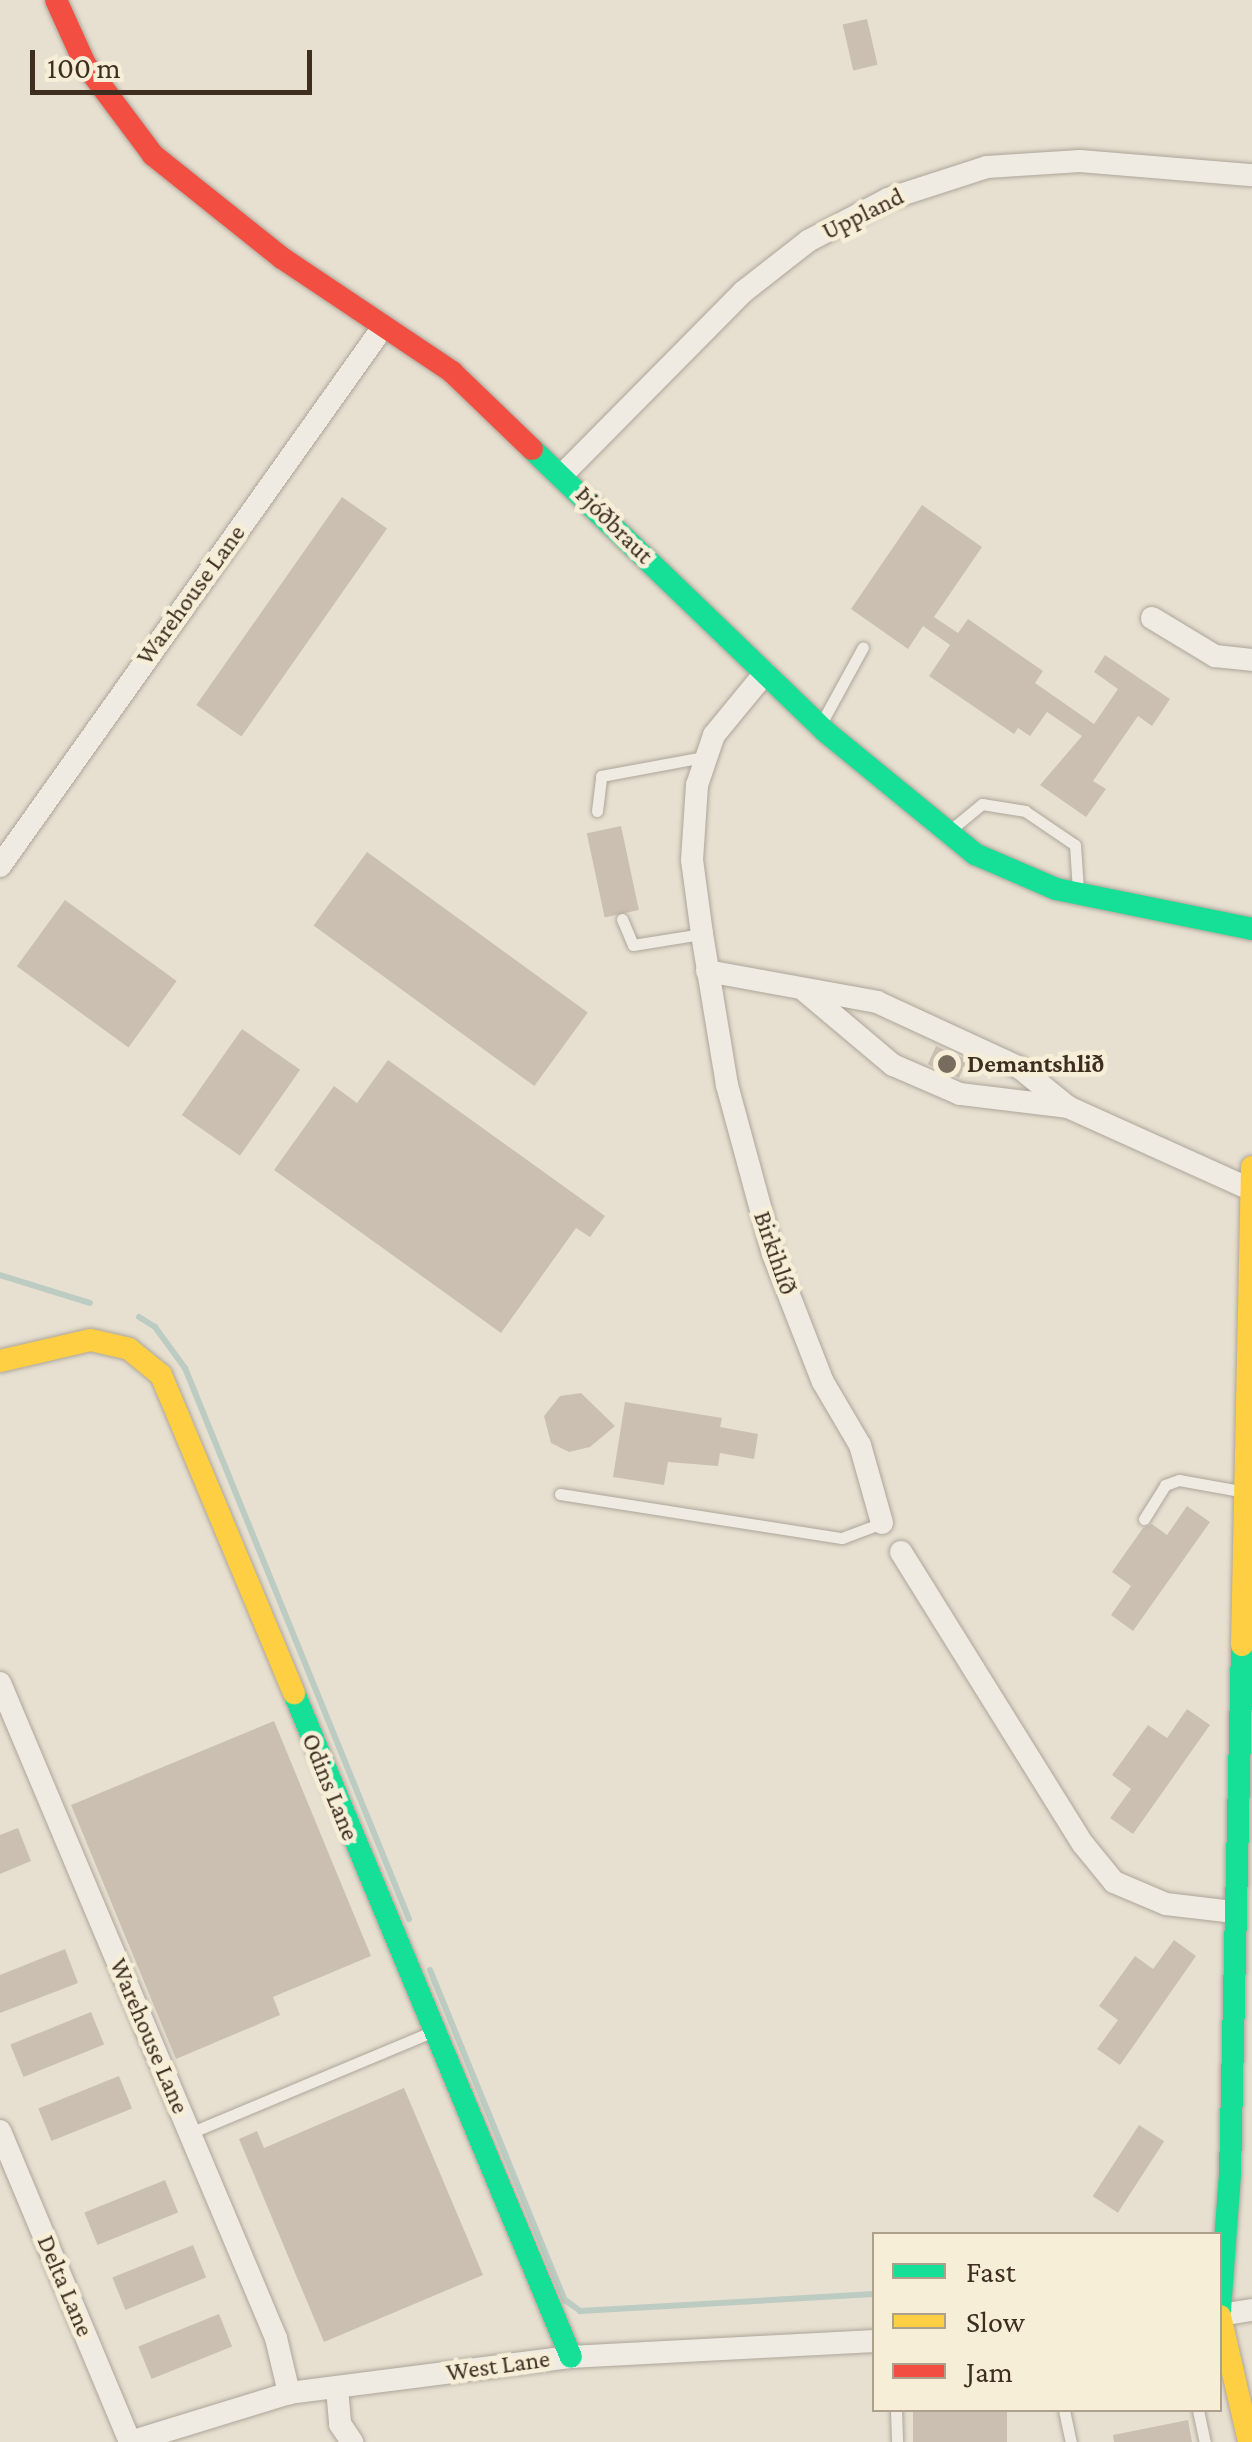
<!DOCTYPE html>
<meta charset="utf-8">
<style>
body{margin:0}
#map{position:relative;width:1252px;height:2442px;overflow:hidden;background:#e7e0d1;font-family:"Crimson Pro",serif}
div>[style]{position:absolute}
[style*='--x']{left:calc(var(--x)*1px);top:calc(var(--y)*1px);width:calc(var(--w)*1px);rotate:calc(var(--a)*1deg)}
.stream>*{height:6px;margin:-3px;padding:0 3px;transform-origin:3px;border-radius:3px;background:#bcccc2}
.building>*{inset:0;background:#cbbfb2;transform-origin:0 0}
.roads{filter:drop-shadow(0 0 2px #ada599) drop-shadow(0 0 2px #ada599)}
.lane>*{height:11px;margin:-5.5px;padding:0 5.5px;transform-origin:5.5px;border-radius:5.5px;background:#efebe3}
.street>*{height:22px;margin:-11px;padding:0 11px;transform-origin:11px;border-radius:11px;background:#efebe3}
.fast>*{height:22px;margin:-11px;padding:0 11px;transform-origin:11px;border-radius:11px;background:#16e098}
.slow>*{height:22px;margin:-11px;padding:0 11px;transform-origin:11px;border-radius:11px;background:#ffcf43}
.jam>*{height:22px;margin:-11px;padding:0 11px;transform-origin:11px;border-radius:11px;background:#f24e42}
.dots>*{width:28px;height:28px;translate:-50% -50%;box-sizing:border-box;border:5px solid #f7eed8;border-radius:50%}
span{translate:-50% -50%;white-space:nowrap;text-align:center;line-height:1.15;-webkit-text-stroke:9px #f7eed8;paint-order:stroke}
.street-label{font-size:25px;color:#3d2e20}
.poi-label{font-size:25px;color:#3d2e20;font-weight:700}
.left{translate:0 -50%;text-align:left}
.legend{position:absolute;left:872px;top:2232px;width:350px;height:180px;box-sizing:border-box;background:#f7eed8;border:2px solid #ada18e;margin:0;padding:12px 18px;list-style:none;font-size:30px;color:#3d2e20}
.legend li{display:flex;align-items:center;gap:20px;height:50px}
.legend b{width:50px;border:2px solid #ada18e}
.scale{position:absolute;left:30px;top:50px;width:282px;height:45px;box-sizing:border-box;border:5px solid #3d2e20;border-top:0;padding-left:12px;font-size:30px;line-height:35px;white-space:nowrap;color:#3d2e20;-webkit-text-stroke:8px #f7eed8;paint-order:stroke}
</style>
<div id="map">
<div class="stream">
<i style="--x:0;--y:1275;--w:94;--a:17.3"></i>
<i style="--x:139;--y:1317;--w:19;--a:32"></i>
<i style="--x:155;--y:1327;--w:51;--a:53.8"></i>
<i style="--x:185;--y:1368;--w:595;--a:67.88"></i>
<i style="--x:430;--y:1970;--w:357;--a:67.8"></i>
<i style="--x:565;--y:2300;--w:19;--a:36"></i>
<i style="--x:580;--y:2311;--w:294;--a:-3.3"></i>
</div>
<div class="building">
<i style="left:867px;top:19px;width:47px;height:25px;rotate:77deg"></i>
<i style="left:342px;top:497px;width:55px;height:254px;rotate:35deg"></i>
<i style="clip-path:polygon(922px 505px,982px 547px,934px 617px,958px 633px,968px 619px,1043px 671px,1035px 683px,1094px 724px,1118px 689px,1094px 672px,1105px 655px,1170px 699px,1152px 726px,1138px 716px,1093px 781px,1106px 789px,1086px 817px,1040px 785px,1082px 736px,1047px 712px,1030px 736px,1018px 728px,1014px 734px,929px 676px,950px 645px,923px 626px,908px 649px,851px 609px)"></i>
<i style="left:621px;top:826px;width:86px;height:35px;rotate:78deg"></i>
<i style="left:367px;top:852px;width:273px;height:91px;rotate:36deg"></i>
<i style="left:65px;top:900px;width:138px;height:82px;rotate:36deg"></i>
<i style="left:242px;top:1029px;width:71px;height:105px;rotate:35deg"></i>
<i style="left:936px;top:1046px;width:34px;height:20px;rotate:24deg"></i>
<i style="clip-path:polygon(388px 1060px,605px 1216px,590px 1237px,576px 1228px,501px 1333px,274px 1170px,334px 1086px,357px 1103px)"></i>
<i style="clip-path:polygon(581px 1393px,615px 1426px,590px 1447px,569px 1452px,551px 1443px,544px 1416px,560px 1396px)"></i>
<i style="clip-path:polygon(625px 1402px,722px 1418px,720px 1427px,758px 1434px,754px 1459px,720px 1453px,718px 1466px,668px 1462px,664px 1485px,613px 1477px)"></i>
<i style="clip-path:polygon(1187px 1506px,1210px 1522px,1133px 1631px,1111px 1615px,1131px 1586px,1112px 1572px,1143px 1528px,1152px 1524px,1167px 1535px)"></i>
<i style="clip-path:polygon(1187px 1709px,1210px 1725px,1133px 1834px,1110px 1818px,1131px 1789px,1112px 1775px,1148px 1725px,1167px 1738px)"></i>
<i style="clip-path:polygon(274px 1721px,371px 1956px,273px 1997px,280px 2015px,176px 2059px,71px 1805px)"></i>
<i style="clip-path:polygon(18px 1828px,31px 1861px,0 1874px,0 1835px)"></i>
<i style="clip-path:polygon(1174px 1940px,1196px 1956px,1120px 2065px,1097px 2049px,1118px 2020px,1099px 2006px,1135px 1956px,1153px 1969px)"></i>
<i style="clip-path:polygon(65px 1949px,78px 1983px,0 2013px,0 1975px)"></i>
<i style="left:91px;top:2012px;width:35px;height:87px;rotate:68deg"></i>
<i style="left:119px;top:2076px;width:35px;height:87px;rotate:68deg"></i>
<i style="clip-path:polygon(404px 2088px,483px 2275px,324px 2342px,239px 2139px,257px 2131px,264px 2148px)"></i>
<i style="left:1139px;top:2125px;width:30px;height:85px;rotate:33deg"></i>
<i style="left:165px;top:2180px;width:35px;height:87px;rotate:68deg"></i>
<i style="left:193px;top:2245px;width:35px;height:87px;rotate:68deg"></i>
<i style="left:219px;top:2314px;width:35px;height:87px;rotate:68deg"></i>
<i style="left:913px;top:2410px;width:94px;height:32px"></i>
<i style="clip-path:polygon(1188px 2420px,1192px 2442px,1114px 2442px,1113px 2435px)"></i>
</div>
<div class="roads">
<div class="lane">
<i style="--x:822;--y:722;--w:85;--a:-61.3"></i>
<i style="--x:597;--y:811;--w:35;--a:-83"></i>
<i style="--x:601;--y:776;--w:105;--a:-10.5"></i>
<i style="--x:948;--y:832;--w:44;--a:-39.5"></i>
<i style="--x:982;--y:804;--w:44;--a:9.2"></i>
<i style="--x:1025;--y:811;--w:60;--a:34.2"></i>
<i style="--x:1075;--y:845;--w:45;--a:86.2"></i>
<i style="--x:622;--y:919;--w:28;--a:67"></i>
<i style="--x:633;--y:945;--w:70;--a:-9.1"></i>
<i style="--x:560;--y:1494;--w:285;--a:8.9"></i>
<i style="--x:842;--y:1538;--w:43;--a:-20.6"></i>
<i style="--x:1144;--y:1519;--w:40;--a:-58"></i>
<i style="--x:1165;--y:1485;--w:15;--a:-20"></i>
<i style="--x:1179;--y:1480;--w:62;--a:10.2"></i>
<i style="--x:190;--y:2133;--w:261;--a:-22.7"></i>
<i style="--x:896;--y:2410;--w:32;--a:88"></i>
<i style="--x:1064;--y:2410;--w:33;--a:78"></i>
<i style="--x:1198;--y:2410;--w:33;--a:78"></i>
</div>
<div class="street">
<i style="--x:563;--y:474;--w:256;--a:-45.3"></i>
<i style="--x:743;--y:292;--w:83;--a:-38.1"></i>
<i style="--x:808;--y:241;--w:90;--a:-27.7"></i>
<i style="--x:888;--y:199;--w:104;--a:-17.9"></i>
<i style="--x:987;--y:167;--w:93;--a:-3.7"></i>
<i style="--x:1080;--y:161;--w:173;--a:4.7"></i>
<i style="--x:1152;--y:618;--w:74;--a:31.1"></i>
<i style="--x:1215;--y:656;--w:37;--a:6"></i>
<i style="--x:765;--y:673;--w:80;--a:129.4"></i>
<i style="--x:714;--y:735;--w:53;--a:108.8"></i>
<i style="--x:697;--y:785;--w:75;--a:93.8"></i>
<i style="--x:692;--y:860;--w:75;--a:82.3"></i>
<i style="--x:702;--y:934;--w:153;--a:80.6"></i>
<i style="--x:727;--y:1085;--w:175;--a:74.8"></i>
<i style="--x:773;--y:1254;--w:137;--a:68.7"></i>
<i style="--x:823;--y:1382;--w:73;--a:59.6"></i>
<i style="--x:860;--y:1445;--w:81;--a:74.2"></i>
<i style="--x:0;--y:866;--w:661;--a:-54.6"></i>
<i style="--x:707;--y:971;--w:173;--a:10.3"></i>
<i style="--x:877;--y:1002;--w:157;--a:24.8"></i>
<i style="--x:1020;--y:1068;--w:62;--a:39.1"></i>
<i style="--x:1068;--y:1107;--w:200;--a:24.3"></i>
<i style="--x:805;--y:991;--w:115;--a:40.1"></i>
<i style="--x:893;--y:1065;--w:73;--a:23.4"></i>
<i style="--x:960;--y:1094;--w:109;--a:6.9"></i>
<i style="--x:901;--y:1552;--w:344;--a:58.1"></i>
<i style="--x:1083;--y:1844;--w:49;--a:50.8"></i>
<i style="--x:1114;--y:1882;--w:56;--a:22.9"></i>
<i style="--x:1166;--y:1904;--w:67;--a:6.8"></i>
<i style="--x:0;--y:1683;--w:711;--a:67.15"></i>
<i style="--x:276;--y:2338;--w:57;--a:76.7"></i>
<i style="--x:0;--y:2131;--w:337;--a:67.3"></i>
<i style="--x:1220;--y:2315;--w:32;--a:-9"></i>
<i style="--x:337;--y:2388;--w:36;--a:85"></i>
<i style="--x:340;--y:2424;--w:22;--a:56"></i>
<i style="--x:130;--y:2442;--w:166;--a:-17.1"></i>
<i style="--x:289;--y:2393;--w:284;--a:-7.3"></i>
<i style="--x:571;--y:2357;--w:303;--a:-3"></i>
</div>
<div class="fast">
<i style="--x:532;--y:449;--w:408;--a:43.9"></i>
<i style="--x:826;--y:732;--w:193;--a:39.3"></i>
<i style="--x:975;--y:854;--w:88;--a:23.4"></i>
<i style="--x:1056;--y:889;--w:200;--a:11.5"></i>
<i style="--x:294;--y:1693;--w:719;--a:67.36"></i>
<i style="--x:1220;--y:2310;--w:136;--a:-85.8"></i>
<i style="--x:1230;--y:2174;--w:529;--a:-88.7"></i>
</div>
<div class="slow">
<i style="--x:0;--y:1361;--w:93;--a:-13"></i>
<i style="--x:91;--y:1340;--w:39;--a:13"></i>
<i style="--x:129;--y:1349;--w:41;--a:39.1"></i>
<i style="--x:161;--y:1375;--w:345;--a:67.3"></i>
<i style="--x:1242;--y:1645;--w:478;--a:-88.8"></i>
<i style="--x:1220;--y:2316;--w:129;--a:77"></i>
</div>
<div class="jam">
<i style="--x:56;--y:0;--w:70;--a:65.6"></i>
<i style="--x:85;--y:64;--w:114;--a:53.2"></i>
<i style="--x:153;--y:155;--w:165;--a:38.6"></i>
<i style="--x:282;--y:258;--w:205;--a:33.8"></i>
<i style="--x:452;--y:372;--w:111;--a:43.9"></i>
</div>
</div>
<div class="dots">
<i style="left:947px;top:1064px;background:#786c5e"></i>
</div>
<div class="street-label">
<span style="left:863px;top:214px;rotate:-26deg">Uppland</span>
<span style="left:614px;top:525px;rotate:45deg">Þjóðbraut</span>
<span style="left:191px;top:595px;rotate:-54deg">Warehouse Lane</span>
<span style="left:775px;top:1253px;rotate:71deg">Birkihlíð</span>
<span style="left:330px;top:1787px;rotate:68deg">Odins Lane</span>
<span style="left:149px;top:2036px;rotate:67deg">Warehouse Lane</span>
<span style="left:65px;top:2286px;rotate:67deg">Delta Lane</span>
<span style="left:498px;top:2366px;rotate:-8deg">West Lane</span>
</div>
<div class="poi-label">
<span class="left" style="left:967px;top:1064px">Demantshlið</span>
</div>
<ul class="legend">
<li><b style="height:12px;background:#16e098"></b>Fast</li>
<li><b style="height:12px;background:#ffcf43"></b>Slow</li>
<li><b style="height:12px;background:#f24e42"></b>Jam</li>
</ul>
<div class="scale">100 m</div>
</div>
